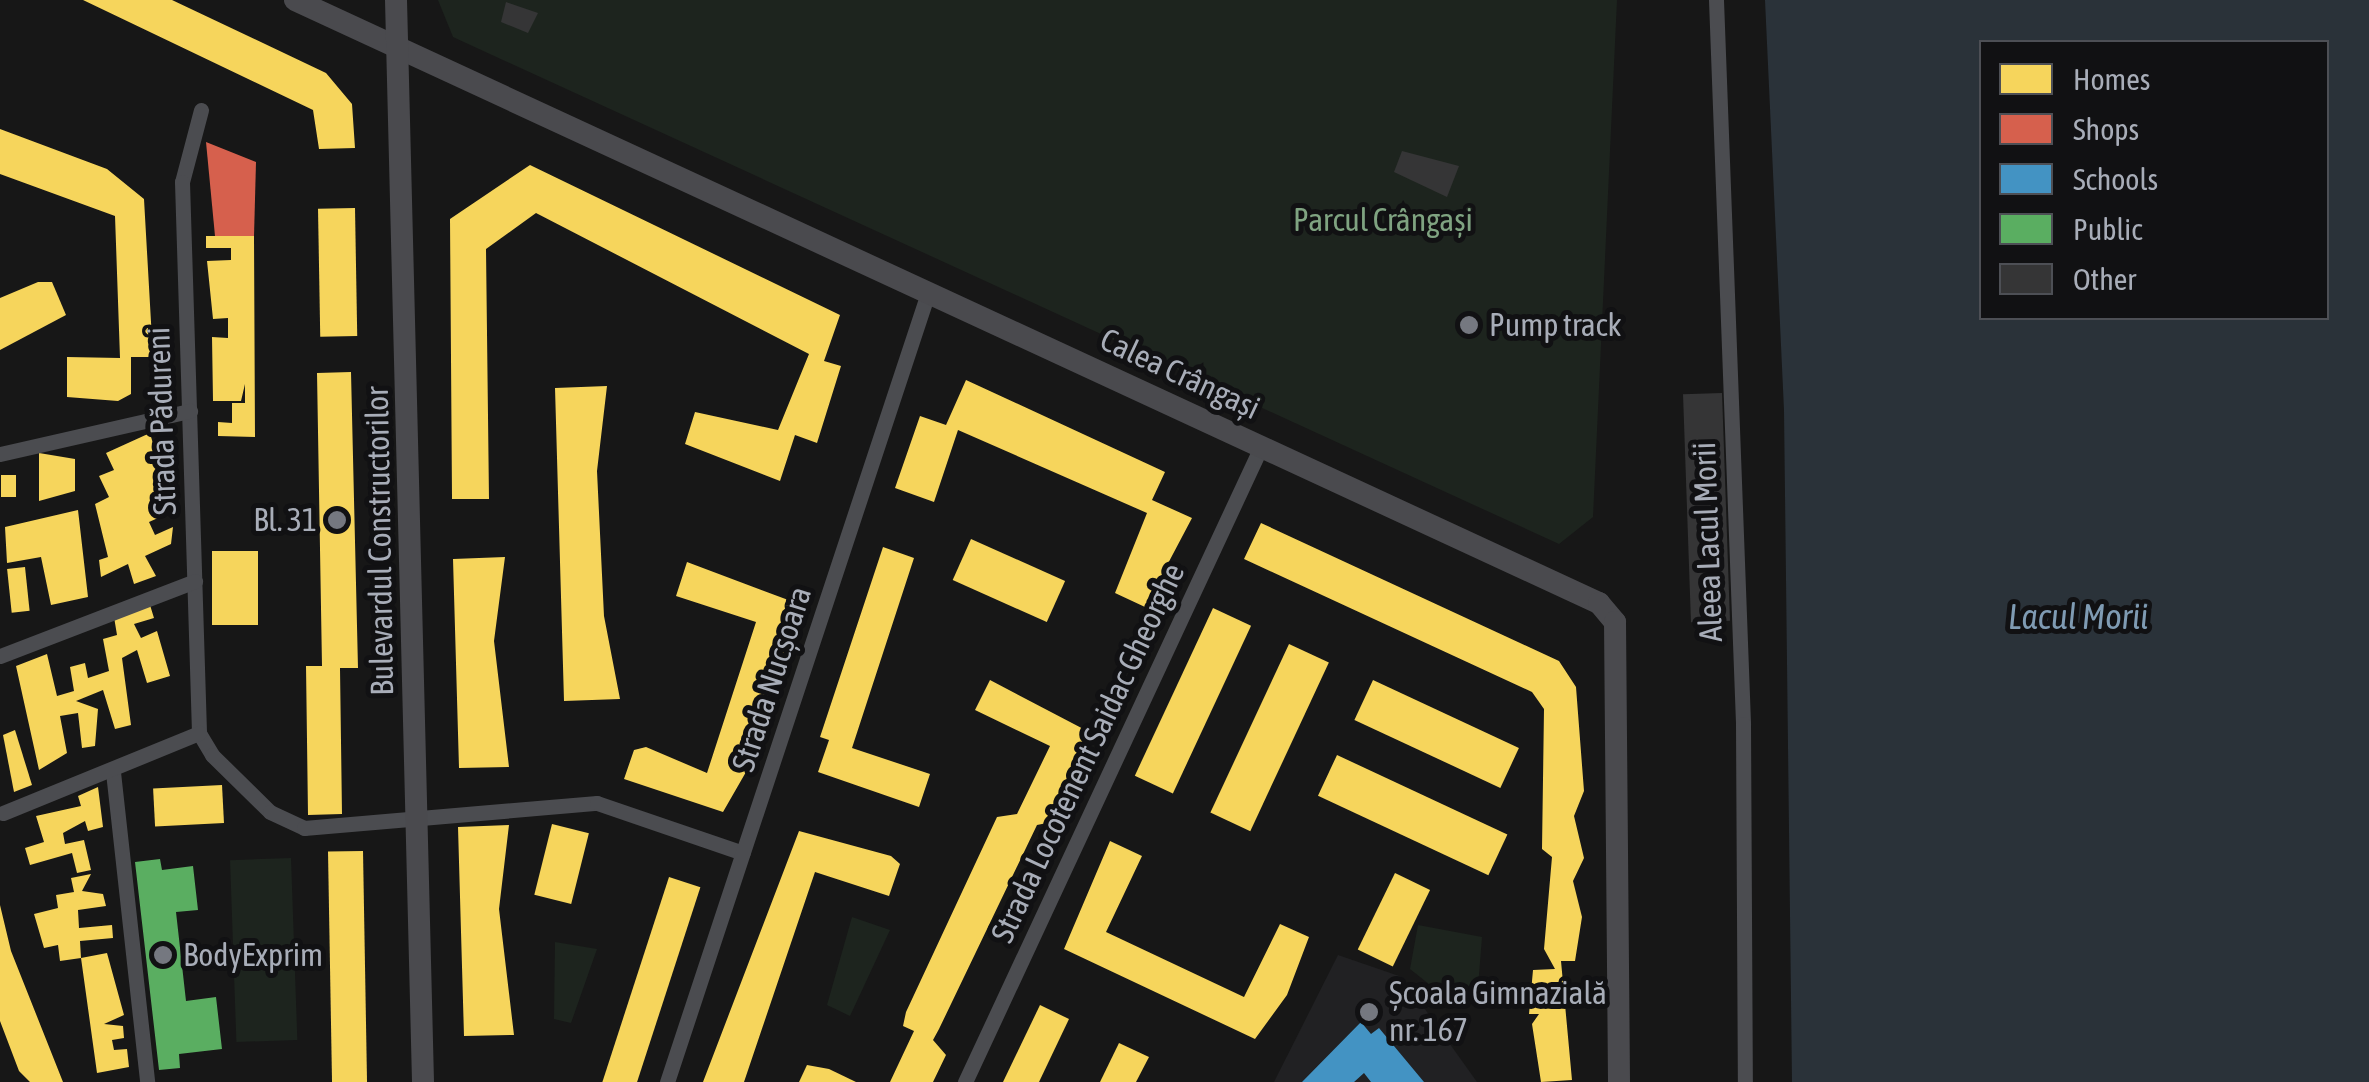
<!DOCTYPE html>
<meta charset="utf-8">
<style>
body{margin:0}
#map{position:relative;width:2369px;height:1082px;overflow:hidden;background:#171717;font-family:"Asap Condensed",sans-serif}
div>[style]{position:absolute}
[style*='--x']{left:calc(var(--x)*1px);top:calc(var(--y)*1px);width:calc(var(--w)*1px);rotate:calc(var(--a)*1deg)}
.built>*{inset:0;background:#212123}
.green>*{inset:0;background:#1d241e;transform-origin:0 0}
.water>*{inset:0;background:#2a3239}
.homes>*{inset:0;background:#f6d55c;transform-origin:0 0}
.shops>*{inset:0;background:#d6604d}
.schools>*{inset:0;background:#4393c3}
.public>*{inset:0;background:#5aae61}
.building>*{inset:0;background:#353536;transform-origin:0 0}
.street>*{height:15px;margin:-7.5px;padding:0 7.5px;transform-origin:7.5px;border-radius:7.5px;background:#4b4c50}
.secondary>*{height:22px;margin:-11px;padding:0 11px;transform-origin:11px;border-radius:11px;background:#4a4a4e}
.dots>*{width:28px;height:28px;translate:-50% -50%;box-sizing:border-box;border:5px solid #111113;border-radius:50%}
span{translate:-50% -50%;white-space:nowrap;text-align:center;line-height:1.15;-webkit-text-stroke:10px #111113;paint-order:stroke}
.park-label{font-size:32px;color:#7fa381}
.poi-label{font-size:32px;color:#a8adb8}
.left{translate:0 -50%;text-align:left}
.right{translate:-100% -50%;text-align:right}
.street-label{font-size:32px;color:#a8adb8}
.water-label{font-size:35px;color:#7f9bb3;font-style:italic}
.legend{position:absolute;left:1979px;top:40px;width:350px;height:280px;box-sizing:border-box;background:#111113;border:2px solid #4d4f55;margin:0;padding:12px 18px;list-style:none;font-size:30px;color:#a8adb8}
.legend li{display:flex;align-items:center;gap:20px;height:50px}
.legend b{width:50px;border:2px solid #4d4f55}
</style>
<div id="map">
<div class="built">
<i style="clip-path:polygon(1338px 955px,1402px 977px,1477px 1082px,1274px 1082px)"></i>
</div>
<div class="green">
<i style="clip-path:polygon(438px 0,1617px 0,1593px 517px,1559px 544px,453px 37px)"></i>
<i style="left:291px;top:858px;width:182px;height:61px;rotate:88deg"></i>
<i style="clip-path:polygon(852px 917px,890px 930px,850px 1016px,827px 1005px)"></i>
<i style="clip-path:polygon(1418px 925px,1482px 937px,1477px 1000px,1449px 1000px,1410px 969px)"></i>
<i style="clip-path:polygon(555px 942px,597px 949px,571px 1023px,554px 1019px)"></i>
</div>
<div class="water">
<i style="clip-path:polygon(evenodd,1765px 0,2369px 0,2369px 1082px,1792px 1082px,1784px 410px,1765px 0,1982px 42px,2326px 42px,2326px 318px,1982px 318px,1982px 42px)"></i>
</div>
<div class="homes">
<i style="clip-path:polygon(83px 0,172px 0,326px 73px,352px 104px,355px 148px,319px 149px,313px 110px)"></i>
<i style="clip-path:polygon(0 129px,107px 169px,144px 199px,153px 357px,131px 357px,131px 394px,118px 401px,67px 397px,67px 357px,120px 358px,115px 216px,0 174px)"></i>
<i style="clip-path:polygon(530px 165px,840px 315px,824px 361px,841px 366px,817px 443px,795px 435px,780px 481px,685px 444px,695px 412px,778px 430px,809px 354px,536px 213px,486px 249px,489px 499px,452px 499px,450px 219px)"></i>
<i style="left:355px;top:208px;width:128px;height:37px;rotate:89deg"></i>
<i style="clip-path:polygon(206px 236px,254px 236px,255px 437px,218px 436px,218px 422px,232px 423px,232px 403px,245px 403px,245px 384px,241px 401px,213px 401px,212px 337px,228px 338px,228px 318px,213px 319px,207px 261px,231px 260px,231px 248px,206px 248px)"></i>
<i style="clip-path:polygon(38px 282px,52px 282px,66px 315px,0 350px,0 298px)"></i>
<i style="clip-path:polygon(351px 372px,358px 668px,340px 668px,342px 814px,308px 815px,306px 666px,322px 666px,317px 373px)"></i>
<i style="clip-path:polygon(966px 380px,1165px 472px,1152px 500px,1192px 518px,1145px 607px,1115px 593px,1147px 513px,958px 430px,934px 502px,895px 488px,920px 416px,946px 425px)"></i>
<i style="clip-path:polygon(607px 386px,597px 471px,604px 616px,620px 699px,564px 701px,555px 388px)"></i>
<i style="clip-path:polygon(150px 433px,167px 494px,152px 501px,158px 518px,149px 522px,155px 535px,173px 527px,171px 544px,145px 556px,156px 576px,134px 584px,128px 564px,101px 577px,99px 560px,108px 557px,95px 504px,109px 497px,99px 476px,114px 470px,106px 453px)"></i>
<i style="clip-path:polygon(39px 453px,75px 459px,75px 491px,39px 501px)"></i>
<i style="left:1px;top:475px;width:15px;height:22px"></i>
<i style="clip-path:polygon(78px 510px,88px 597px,51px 605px,41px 557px,7px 563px,5px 527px)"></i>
<i style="clip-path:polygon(1261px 523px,1559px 661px,1576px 687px,1584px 791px,1574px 816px,1584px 858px,1573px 881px,1582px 917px,1575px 961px,1561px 961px,1572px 1080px,1541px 1082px,1532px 1024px,1539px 1014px,1529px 1014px,1533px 970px,1555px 969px,1544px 949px,1552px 857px,1542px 849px,1544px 709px,1532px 692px,1244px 559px)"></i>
<i style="left:971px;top:539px;width:103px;height:45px;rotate:24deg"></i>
<i style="clip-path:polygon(883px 547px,914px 558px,852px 748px,930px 774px,919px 807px,818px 772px,829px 740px,820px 737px)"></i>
<i style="left:212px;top:551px;width:46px;height:74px"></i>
<i style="clip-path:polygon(505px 557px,494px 641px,509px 767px,459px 768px,453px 559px)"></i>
<i style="clip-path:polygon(687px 562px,799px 604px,750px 765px,723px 812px,624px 779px,634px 750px,646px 747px,707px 773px,756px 622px,676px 596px)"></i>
<i style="left:25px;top:567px;width:44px;height:18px;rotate:84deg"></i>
<i style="clip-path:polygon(150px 605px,154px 618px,134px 624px,141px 638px,157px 631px,170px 676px,147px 683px,137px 650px,122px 658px,131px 725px,115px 729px,103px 690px,76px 701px,98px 709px,95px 746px,82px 748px,78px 713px,60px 716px,67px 753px,39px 770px,16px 666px,47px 654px,57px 696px,74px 691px,70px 667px,85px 663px,88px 678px,109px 671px,103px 639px,117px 635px,114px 617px)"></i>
<i style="left:1213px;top:608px;width:42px;height:185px;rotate:25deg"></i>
<i style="left:1289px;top:644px;width:44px;height:186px;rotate:25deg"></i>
<i style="clip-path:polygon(990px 680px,1093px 734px,1057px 821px,1037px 825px,939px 1029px,933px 1040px,946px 1055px,933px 1082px,890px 1082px,914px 1031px,903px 1026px,906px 1012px,997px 817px,1017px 814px,1050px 746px,975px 710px)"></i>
<i style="left:1373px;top:680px;width:161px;height:44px;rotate:25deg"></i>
<i style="clip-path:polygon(15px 730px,32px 785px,14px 792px,3px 735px)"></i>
<i style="left:1337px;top:755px;width:188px;height:45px;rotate:25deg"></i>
<i style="left:222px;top:785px;width:38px;height:69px;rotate:87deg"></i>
<i style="clip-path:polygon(98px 787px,103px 827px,88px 831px,85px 821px,63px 833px,65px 844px,84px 840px,91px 870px,77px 873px,72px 853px,30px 865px,25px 848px,44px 842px,36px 816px,81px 806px,78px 796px)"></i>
<i style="left:552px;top:824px;width:38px;height:73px;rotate:14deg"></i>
<i style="clip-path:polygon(509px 825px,499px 909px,514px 1035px,464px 1036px,458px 827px)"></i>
<i style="clip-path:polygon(799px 831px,891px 856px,900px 864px,889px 896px,815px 872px,744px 1082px,703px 1082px)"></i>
<i style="clip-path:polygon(1110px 841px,1142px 856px,1106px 932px,1244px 997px,1280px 924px,1309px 937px,1287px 995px,1255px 1039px,1064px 949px)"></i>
<i style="left:363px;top:851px;width:231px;height:35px;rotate:89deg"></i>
<i style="left:1395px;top:873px;width:39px;height:85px;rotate:26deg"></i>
<i style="clip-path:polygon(91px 874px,82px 891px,103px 894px,106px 906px,78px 910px,79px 928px,112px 925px,113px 938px,80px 941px,81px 958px,60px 961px,58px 945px,44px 948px,34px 914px,58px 908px,56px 895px,74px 892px,71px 878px)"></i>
<i style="left:669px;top:877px;width:33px;height:216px;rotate:18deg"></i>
<i style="clip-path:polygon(0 905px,11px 951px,63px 1082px,30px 1082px,19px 1071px,0 1021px)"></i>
<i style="clip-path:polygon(107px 953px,124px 1015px,104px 1024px,123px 1026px,124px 1038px,112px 1040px,114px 1050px,127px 1049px,129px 1067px,97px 1073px,81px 958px)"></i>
<i style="clip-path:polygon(1040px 1005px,1069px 1019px,1039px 1082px,1003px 1082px)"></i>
<i style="clip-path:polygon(1119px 1043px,1149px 1057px,1136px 1082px,1100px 1082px)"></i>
<i style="clip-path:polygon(807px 1065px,829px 1069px,856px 1082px,799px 1082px)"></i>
</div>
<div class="shops">
<i style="clip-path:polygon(206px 142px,256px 162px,254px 236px,215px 236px)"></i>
</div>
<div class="schools">
<i style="clip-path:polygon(1361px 1022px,1371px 1034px,1379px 1028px,1424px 1082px,1371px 1082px,1364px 1073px,1354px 1082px,1302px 1082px)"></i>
</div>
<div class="public">
<i style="clip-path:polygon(160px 859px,162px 870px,193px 866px,198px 910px,176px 912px,186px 1001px,216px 997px,222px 1049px,179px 1054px,180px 1068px,159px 1070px,135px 862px)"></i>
</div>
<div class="building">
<i style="clip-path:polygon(506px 2px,538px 13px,528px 33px,501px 22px)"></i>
<i style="clip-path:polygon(1402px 151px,1459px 166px,1447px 197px,1394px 172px)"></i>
<i style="left:1722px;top:393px;width:228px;height:39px;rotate:88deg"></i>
</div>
<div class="street">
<i style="--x:1716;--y:0;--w:725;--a:87.86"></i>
<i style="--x:1743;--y:724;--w:358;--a:89.7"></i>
<i style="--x:201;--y:110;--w:74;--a:104.8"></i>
<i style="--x:182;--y:182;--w:551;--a:88.23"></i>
<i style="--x:199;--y:733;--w:26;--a:59"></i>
<i style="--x:212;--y:755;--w:81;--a:44.5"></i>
<i style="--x:270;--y:812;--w:38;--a:25"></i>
<i style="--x:304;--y:828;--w:294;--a:-4.9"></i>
<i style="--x:597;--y:803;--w:154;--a:18.9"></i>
<i style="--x:0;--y:454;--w:195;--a:-12.8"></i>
<i style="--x:0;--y:656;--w:209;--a:-21"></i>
<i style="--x:113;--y:772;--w:312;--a:83.7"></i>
<i style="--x:3;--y:813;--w:212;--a:-22.2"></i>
<i style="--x:667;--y:1082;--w:831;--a:-71.7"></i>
<i style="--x:965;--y:1082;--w:701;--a:-65.01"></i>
</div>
<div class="secondary">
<i style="--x:295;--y:0;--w:1437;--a:24.82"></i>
<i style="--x:1599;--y:603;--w:25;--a:50"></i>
<i style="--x:1615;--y:622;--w:460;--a:89.5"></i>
<i style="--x:396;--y:0;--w:1082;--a:88.57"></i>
</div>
<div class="dots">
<i style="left:1469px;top:325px;background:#757880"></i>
<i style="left:337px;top:520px;background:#757880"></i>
<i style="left:163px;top:955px;background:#757880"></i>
<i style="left:1369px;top:1012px;background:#757880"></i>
</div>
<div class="park-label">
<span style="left:1383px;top:220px">Parcul Crângași</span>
</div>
<div class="poi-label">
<span class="left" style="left:1489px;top:325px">Pump track</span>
<span class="right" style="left:317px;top:520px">Bl. 31</span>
<span class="left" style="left:183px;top:955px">BodyExprim</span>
<span class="left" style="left:1389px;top:1012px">Școala Gimnazială<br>nr. 167</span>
</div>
<div class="street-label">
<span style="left:1180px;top:374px;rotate:25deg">Calea Crângași</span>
<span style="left:162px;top:421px;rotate:-92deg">Strada Pădureni</span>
<span style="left:380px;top:541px;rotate:-91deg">Bulevardul Constructorilor</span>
<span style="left:1708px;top:542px;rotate:-92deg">Aleea Lacul Morii</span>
<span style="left:772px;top:679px;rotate:-72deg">Strada Nucșoara</span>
<span style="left:1088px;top:753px;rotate:-65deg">Strada Locotenent Saidac Gheorghe</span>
</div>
<div class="water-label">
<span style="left:2078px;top:616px">Lacul Morii</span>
</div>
<ul class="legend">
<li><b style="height:28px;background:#f6d55c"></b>Homes</li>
<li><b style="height:28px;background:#d6604d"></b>Shops</li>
<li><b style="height:28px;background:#4393c3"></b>Schools</li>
<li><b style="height:28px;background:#5aae61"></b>Public</li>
<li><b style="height:28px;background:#353536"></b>Other</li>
</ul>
</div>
